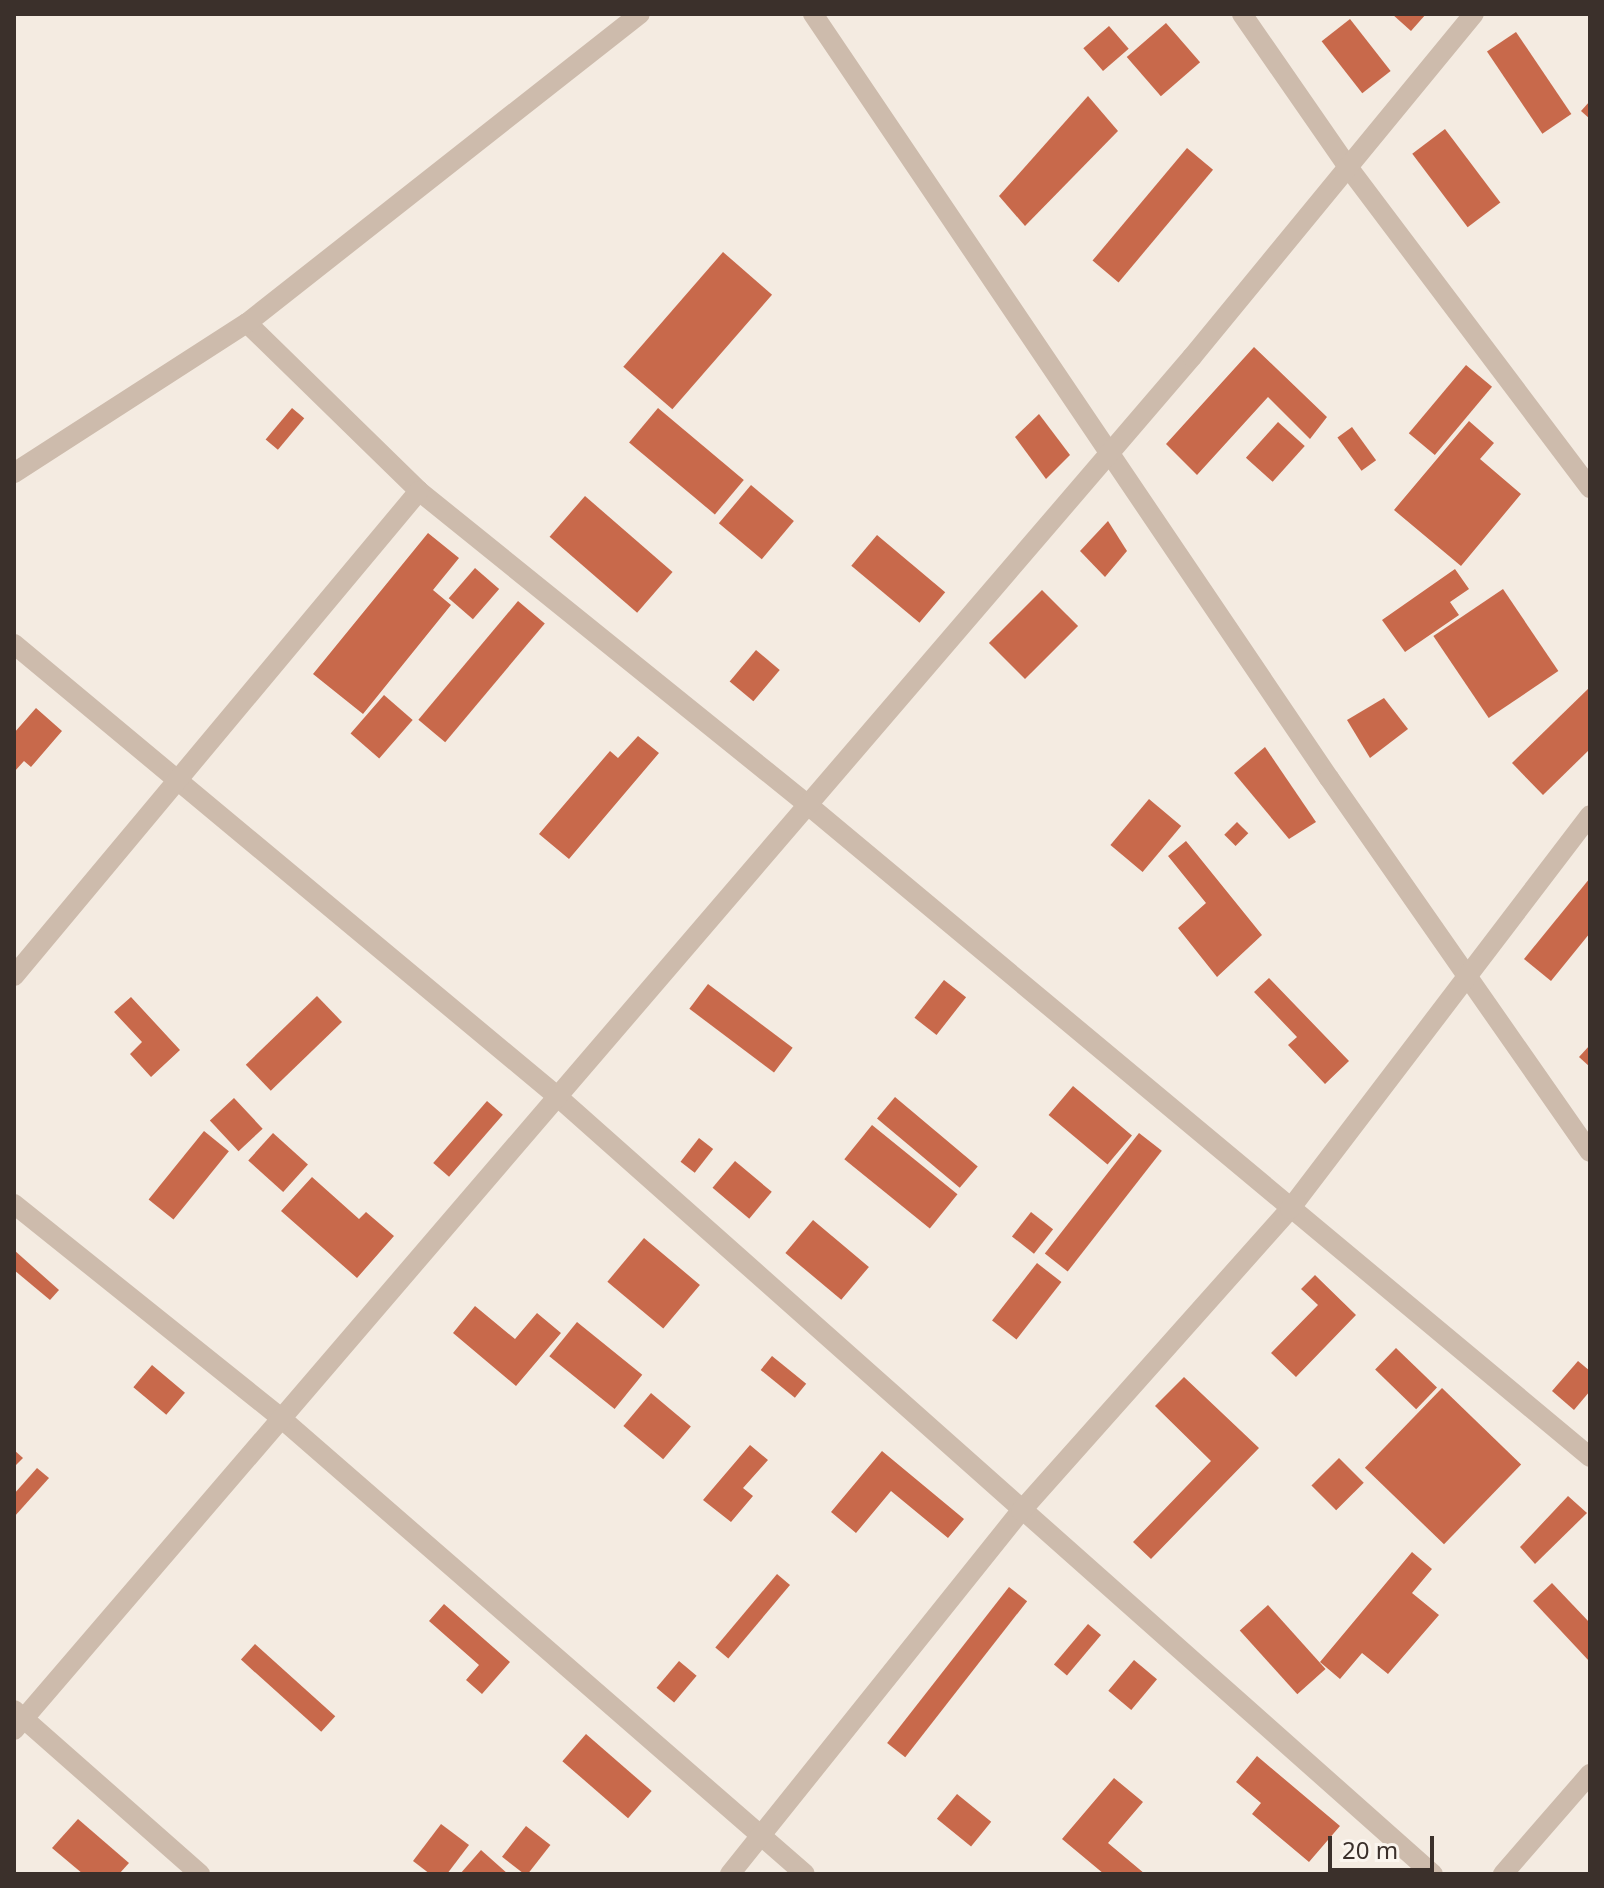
<!DOCTYPE html>
<style>
body{margin:0}
#map{position:relative;width:1604px;height:1888px;overflow:hidden;background:#f4ebe1;font-family:"Noto Sans",sans-serif}
div>[style]{position:absolute}
[style*='--x']{left:calc(var(--x)*1px);top:calc(var(--y)*1px);width:calc(var(--w)*1px);rotate:calc(var(--a)*1deg)}
.building>*{inset:0;background:#c8694b;transform-origin:0 0}
.street>*{height:20px;margin:-10px;padding:0 10px;transform-origin:10px;border-radius:10px;background:#cdbbac}
span{translate:-50% -50%;white-space:nowrap;text-align:center;line-height:1.15;-webkit-text-stroke:6px #fbf5ee;paint-order:stroke}
.frame{position:absolute;inset:0;border:16px solid #3b302b;pointer-events:none}
.scale{position:absolute;left:1328px;top:1836px;width:106px;height:36px;box-sizing:border-box;border:4px solid #3b302b;border-top:0;padding-left:10px;font-size:24px;line-height:28px;white-space:nowrap;color:#3b302b;-webkit-text-stroke:6px #fbf5ee;paint-order:stroke}
</style>
<div id="map">
<div class="building">
<i style="clip-path:polygon(1392px 14px,1426px 14px,1411px 31px)"></i>
<i style="left:1350px;top:19px;width:66px;height:36px;rotate:52deg"></i>
<i style="left:1166px;top:23px;width:52px;height:52px;rotate:49deg"></i>
<i style="left:1109px;top:26px;width:30px;height:34px;rotate:49deg"></i>
<i style="left:1516px;top:32px;width:99px;height:35px;rotate:56deg"></i>
<i style="clip-path:polygon(1088px 96px,1118px 131px,1025px 226px,999px 196px)"></i>
<i style="clip-path:polygon(1590px 101px,1590px 119px,1581px 111px)"></i>
<i style="left:1445px;top:129px;width:92px;height:41px;rotate:53deg"></i>
<i style="left:1187px;top:148px;width:34px;height:147px;rotate:40deg"></i>
<i style="left:723px;top:252px;width:65px;height:152px;rotate:41deg"></i>
<i style="clip-path:polygon(1254px 347px,1327px 417px,1310px 439px,1268px 397px,1197px 475px,1166px 444px)"></i>
<i style="left:1466px;top:365px;width:34px;height:89px;rotate:40deg"></i>
<i style="left:292px;top:408px;width:16px;height:41px;rotate:40deg"></i>
<i style="left:658px;top:408px;width:112px;height:45px;rotate:40deg"></i>
<i style="clip-path:polygon(1039px 414px,1070px 455px,1046px 479px,1015px 437px)"></i>
<i style="clip-path:polygon(1469px 421px,1494px 443px,1480px 459px,1521px 494px,1461px 566px,1394px 510px)"></i>
<i style="left:1278px;top:422px;width:36px;height:48px;rotate:42deg"></i>
<i style="left:1352px;top:427px;width:41px;height:18px;rotate:54deg"></i>
<i style="left:751px;top:485px;width:56px;height:50px;rotate:40deg"></i>
<i style="left:585px;top:496px;width:116px;height:54px;rotate:41deg"></i>
<i style="clip-path:polygon(1108px 521px,1127px 551px,1105px 577px,1080px 551px)"></i>
<i style="clip-path:polygon(428px 533px,459px 558px,433px 590px,451px 605px,363px 714px,313px 674px)"></i>
<i style="left:877px;top:535px;width:89px;height:40px;rotate:40deg"></i>
<i style="left:475px;top:568px;width:32px;height:40px;rotate:41deg"></i>
<i style="clip-path:polygon(1455px 569px,1469px 589px,1450px 602px,1459px 615px,1405px 652px,1382px 620px)"></i>
<i style="left:1503px;top:589px;width:99px;height:84px;rotate:56deg"></i>
<i style="left:1042px;top:590px;width:51px;height:75px;rotate:45deg"></i>
<i style="left:518px;top:601px;width:35px;height:155px;rotate:40deg"></i>
<i style="left:756px;top:650px;width:31px;height:41px;rotate:40deg"></i>
<i style="clip-path:polygon(1590px 687px,1590px 749px,1543px 795px,1512px 763px)"></i>
<i style="left:384px;top:695px;width:38px;height:51px;rotate:41deg"></i>
<i style="clip-path:polygon(1384px 698px,1408px 729px,1370px 758px,1347px 720px)"></i>
<i style="clip-path:polygon(36px 708px,62px 731px,31px 767px,24px 761px,14px 772px,14px 733px)"></i>
<i style="clip-path:polygon(638px 736px,659px 753px,569px 859px,539px 834px,610px 751px,618px 758px)"></i>
<i style="clip-path:polygon(1265px 747px,1316px 822px,1289px 839px,1234px 773px)"></i>
<i style="left:1149px;top:799px;width:42px;height:60px;rotate:40deg"></i>
<i style="left:1237px;top:822px;width:16px;height:18px;rotate:45deg"></i>
<i style="clip-path:polygon(1186px 841px,1262px 935px,1217px 977px,1178px 928px,1206px 903px,1168px 856px)"></i>
<i style="clip-path:polygon(1590px 878px,1590px 933px,1551px 981px,1524px 959px)"></i>
<i style="clip-path:polygon(1269px 978px,1349px 1061px,1325px 1084px,1288px 1045px,1297px 1037px,1254px 992px)"></i>
<i style="left:944px;top:980px;width:28px;height:48px;rotate:38deg"></i>
<i style="left:708px;top:984px;width:106px;height:31px;rotate:37deg"></i>
<i style="left:317px;top:996px;width:36px;height:99px;rotate:46deg"></i>
<i style="clip-path:polygon(131px 997px,180px 1050px,151px 1077px,130px 1054px,142px 1042px,114px 1012px)"></i>
<i style="clip-path:polygon(1590px 1045px,1590px 1067px,1579px 1057px)"></i>
<i style="left:1073px;top:1086px;width:77px;height:38px;rotate:40deg"></i>
<i style="left:895px;top:1097px;width:108px;height:28px;rotate:40deg"></i>
<i style="left:234px;top:1098px;width:42px;height:33px;rotate:47deg"></i>
<i style="left:487px;top:1101px;width:21px;height:82px;rotate:41deg"></i>
<i style="left:872px;top:1125px;width:110px;height:44px;rotate:39deg"></i>
<i style="left:204px;top:1131px;width:32px;height:88px;rotate:39deg"></i>
<i style="left:273px;top:1133px;width:47px;height:37px;rotate:42deg"></i>
<i style="left:1139px;top:1133px;width:29px;height:153px;rotate:38deg"></i>
<i style="left:699px;top:1138px;width:18px;height:30px;rotate:38deg"></i>
<i style="left:735px;top:1161px;width:48px;height:35px;rotate:40deg"></i>
<i style="clip-path:polygon(312px 1177px,359px 1219px,366px 1212px,394px 1236px,357px 1278px,281px 1211px)"></i>
<i style="left:1031px;top:1212px;width:28px;height:31px;rotate:38deg"></i>
<i style="left:813px;top:1220px;width:73px;height:43px;rotate:40deg"></i>
<i style="left:644px;top:1238px;width:73px;height:57px;rotate:40deg"></i>
<i style="clip-path:polygon(14px 1250px,59px 1290px,50px 1300px,14px 1270px)"></i>
<i style="left:1037px;top:1263px;width:31px;height:73px;rotate:38deg"></i>
<i style="clip-path:polygon(1315px 1275px,1356px 1315px,1296px 1377px,1271px 1353px,1318px 1305px,1301px 1289px)"></i>
<i style="clip-path:polygon(475px 1306px,515px 1339px,537px 1313px,561px 1333px,516px 1386px,453px 1333px)"></i>
<i style="left:577px;top:1322px;width:84px;height:44px;rotate:39deg"></i>
<i style="left:1396px;top:1348px;width:57px;height:30px;rotate:44deg"></i>
<i style="left:772px;top:1356px;width:44px;height:18px;rotate:39deg"></i>
<i style="clip-path:polygon(1578px 1361px,1590px 1371px,1590px 1391px,1574px 1410px,1552px 1391px)"></i>
<i style="left:152px;top:1365px;width:43px;height:29px;rotate:40deg"></i>
<i style="clip-path:polygon(1184px 1377px,1259px 1448px,1151px 1559px,1133px 1542px,1211px 1461px,1155px 1406px)"></i>
<i style="left:1442px;top:1388px;width:110px;height:111px;rotate:44deg"></i>
<i style="left:651px;top:1393px;width:52px;height:43px;rotate:40deg"></i>
<i style="clip-path:polygon(750px 1445px,768px 1460px,743px 1488px,753px 1496px,731px 1522px,703px 1500px)"></i>
<i style="clip-path:polygon(14px 1450px,23px 1458px,14px 1467px)"></i>
<i style="clip-path:polygon(882px 1451px,964px 1519px,948px 1538px,891px 1491px,856px 1533px,831px 1512px)"></i>
<i style="left:1339px;top:1458px;width:35px;height:39px;rotate:45deg"></i>
<i style="clip-path:polygon(37px 1468px,49px 1478px,14px 1517px,14px 1494px)"></i>
<i style="clip-path:polygon(1568px 1496px,1587px 1513px,1535px 1564px,1520px 1547px)"></i>
<i style="clip-path:polygon(1412px 1552px,1432px 1569px,1412px 1593px,1439px 1615px,1388px 1674px,1362px 1653px,1340px 1679px,1320px 1662px)"></i>
<i style="left:777px;top:1574px;width:17px;height:96px;rotate:40deg"></i>
<i style="clip-path:polygon(1552px 1583px,1590px 1623px,1590px 1662px,1533px 1601px)"></i>
<i style="left:1009px;top:1587px;width:23px;height:198px;rotate:38deg"></i>
<i style="clip-path:polygon(444px 1604px,510px 1662px,482px 1694px,466px 1680px,479px 1665px,429px 1621px)"></i>
<i style="left:1268px;top:1605px;width:86px;height:38px;rotate:48deg"></i>
<i style="left:1088px;top:1624px;width:17px;height:53px;rotate:40deg"></i>
<i style="left:255px;top:1644px;width:108px;height:21px;rotate:42deg"></i>
<i style="left:1134px;top:1660px;width:30px;height:40px;rotate:40deg"></i>
<i style="left:679px;top:1661px;width:23px;height:35px;rotate:40deg"></i>
<i style="left:586px;top:1734px;width:87px;height:36px;rotate:41deg"></i>
<i style="clip-path:polygon(1257px 1756px,1340px 1826px,1309px 1862px,1252px 1814px,1261px 1803px,1236px 1782px)"></i>
<i style="clip-path:polygon(1114px 1778px,1143px 1802px,1108px 1843px,1145px 1874px,1104px 1874px,1062px 1839px)"></i>
<i style="left:957px;top:1794px;width:44px;height:32px;rotate:39deg"></i>
<i style="clip-path:polygon(78px 1819px,129px 1863px,119px 1874px,83px 1874px,52px 1848px)"></i>
<i style="clip-path:polygon(441px 1824px,469px 1845px,447px 1874px,430px 1874px,413px 1861px)"></i>
<i style="left:526px;top:1826px;width:31px;height:39px;rotate:38deg"></i>
<i style="clip-path:polygon(481px 1850px,508px 1874px,460px 1874px)"></i>
</div>
<div class="street">
<i style="--x:813;--y:14;--w:922;--a:55.97"></i>
<i style="--x:1329;--y:778;--w:456;--a:55.1"></i>
<i style="--x:1242;--y:14;--w:186;--a:55.3"></i>
<i style="--x:1348;--y:167;--w:402;--a:53"></i>
<i style="--x:247;--y:323;--w:240;--a:44.3"></i>
<i style="--x:419;--y:491;--w:500;--a:38.9"></i>
<i style="--x:808;--y:805;--w:1018;--a:39.82"></i>
<i style="--x:14;--y:473;--w:277;--a:-32.8"></i>
<i style="--x:247;--y:323;--w:500;--a:-38.2"></i>
<i style="--x:14;--y:644;--w:708;--a:39.78"></i>
<i style="--x:558;--y:1097;--w:1170;--a:41.61"></i>
<i style="--x:14;--y:976;--w:632;--a:-50.14"></i>
<i style="--x:14;--y:1204;--w:344;--a:38.7"></i>
<i style="--x:282;--y:1419;--w:693;--a:41.02"></i>
<i style="--x:14;--y:1710;--w:248;--a:41.4"></i>
<i style="--x:14;--y:1730;--w:1809;--a:-49.37"></i>
<i style="--x:1192;--y:357;--w:444;--a:-50.6"></i>
<i style="--x:730;--y:1874;--w:465;--a:-51.3"></i>
<i style="--x:1021;--y:1511;--w:404;--a:-48.3"></i>
<i style="--x:1290;--y:1209;--w:495;--a:-52.7"></i>
<i style="--x:1503;--y:1874;--w:133;--a:-49"></i>
</div>
<div class="frame"></div>
<div class="scale">20 m</div>
</div>
